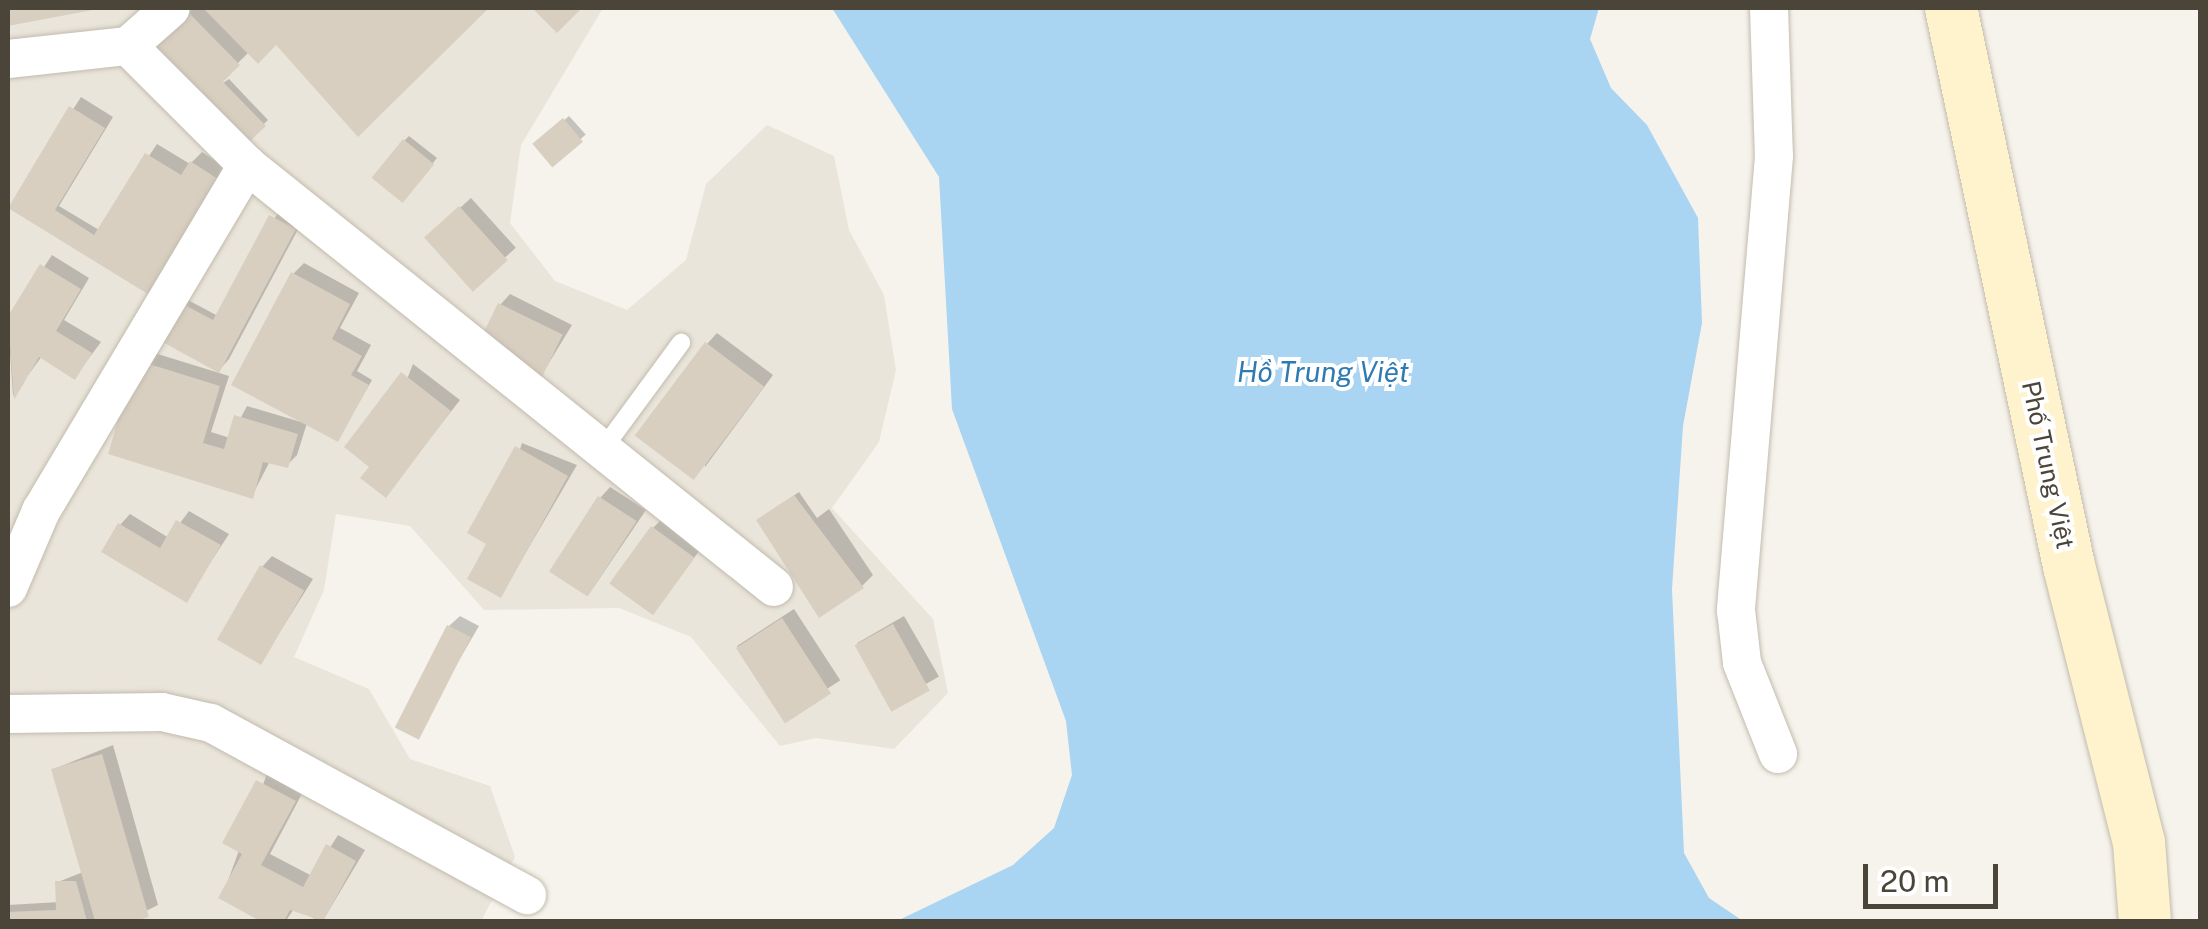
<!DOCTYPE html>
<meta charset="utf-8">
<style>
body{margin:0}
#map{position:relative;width:2208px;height:929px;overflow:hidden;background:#f6f3ec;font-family:"Public Sans",sans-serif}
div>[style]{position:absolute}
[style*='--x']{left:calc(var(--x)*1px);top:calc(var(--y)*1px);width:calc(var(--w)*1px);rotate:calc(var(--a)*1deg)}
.residential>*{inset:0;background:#eae5da}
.water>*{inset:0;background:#a9d4f2}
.shadow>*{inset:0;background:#0003;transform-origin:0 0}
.building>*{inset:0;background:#d8cfc1;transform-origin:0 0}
.roads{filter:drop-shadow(0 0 2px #c2bbae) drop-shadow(0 0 2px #c2bbae)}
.lane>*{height:18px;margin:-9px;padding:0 9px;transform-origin:9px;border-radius:9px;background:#fff}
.street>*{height:38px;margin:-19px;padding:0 19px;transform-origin:19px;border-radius:19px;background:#fff}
.secondary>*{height:52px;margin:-26px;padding:0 26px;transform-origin:26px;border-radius:26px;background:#fff3cd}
span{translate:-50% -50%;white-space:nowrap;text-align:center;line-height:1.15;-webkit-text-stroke:8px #fff;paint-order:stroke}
.street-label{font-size:25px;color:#4b4439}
.water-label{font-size:28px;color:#2e7ab2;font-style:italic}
.frame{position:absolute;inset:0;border:10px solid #4b4439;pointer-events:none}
.scale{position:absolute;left:1863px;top:864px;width:135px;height:45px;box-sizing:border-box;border:5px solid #4b4439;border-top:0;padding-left:12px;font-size:30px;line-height:35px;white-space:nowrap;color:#4b4439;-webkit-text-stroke:8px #fff;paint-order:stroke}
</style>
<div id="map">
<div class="residential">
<i style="clip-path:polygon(8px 8px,603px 8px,521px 145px,510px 223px,555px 281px,627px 310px,686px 260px,706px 184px,767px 125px,834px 156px,849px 230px,884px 295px,896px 370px,879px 442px,832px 508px,933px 619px,948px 693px,894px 749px,816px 738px,780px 746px,691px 637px,619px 608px,484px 610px,410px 526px,336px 514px,324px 590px,294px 657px,369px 689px,410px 759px,490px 786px,515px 857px,481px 921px,8px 921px)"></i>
</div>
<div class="water">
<i style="clip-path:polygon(832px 8px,1599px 8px,1590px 39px,1611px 88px,1647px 125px,1698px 218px,1702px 323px,1683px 426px,1672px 589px,1684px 853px,1709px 898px,1743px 921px,897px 921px,1013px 865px,1054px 828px,1072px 775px,1066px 721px,952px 409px,939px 177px)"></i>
</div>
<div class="shadow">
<i style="clip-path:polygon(8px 8px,94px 8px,8px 24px)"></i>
<i style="clip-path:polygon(190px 8px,486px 8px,358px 133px,276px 42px,249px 52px,206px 95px,229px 79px,268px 120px,247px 140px,153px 44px)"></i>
<i style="clip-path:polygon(81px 97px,113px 117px,59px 206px,99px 230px,157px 144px,190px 164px,202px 152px,230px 170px,161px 282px,10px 207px)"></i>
<i style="left:569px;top:116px;width:25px;height:43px;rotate:48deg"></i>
<i style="clip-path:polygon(409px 136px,437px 158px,406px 195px,405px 140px)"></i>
<i style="left:471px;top:198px;width:67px;height:59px;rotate:48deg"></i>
<i style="clip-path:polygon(282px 206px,304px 218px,229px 359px,219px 370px,163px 339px,186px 299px,218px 316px)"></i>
<i style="clip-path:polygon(52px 255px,89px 278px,64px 320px,101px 342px,75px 377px,42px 356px,13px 396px,8px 321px)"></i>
<i style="clip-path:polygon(304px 263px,359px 293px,340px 328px,371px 345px,357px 371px,372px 380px,338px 439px,307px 423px,297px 455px,287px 465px,270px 461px,252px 496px,111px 452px,148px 351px,229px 376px,211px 432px,230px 438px,247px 406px,301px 422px,293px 274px)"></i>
<i style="clip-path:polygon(510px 294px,572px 325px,541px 376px,500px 305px)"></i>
<i style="clip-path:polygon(717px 333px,773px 375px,705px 467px,707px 344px)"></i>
<i style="clip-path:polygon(413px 364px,460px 400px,386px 495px,373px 466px)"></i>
<i style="clip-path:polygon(522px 443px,577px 465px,501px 595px,490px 543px)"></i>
<i style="clip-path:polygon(610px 487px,646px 510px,589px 594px,600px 498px)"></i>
<i style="clip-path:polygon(799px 492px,817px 518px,829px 509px,873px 575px,862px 586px,764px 516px)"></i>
<i style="clip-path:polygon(189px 511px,229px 534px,186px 600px,120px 525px,130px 514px,169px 538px)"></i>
<i style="clip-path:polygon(663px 518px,703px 546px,653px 612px,653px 528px)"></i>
<i style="clip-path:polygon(272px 556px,313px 579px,261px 662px,262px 567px)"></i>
<i style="left:794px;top:609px;width:85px;height:68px;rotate:57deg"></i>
<i style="clip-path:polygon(460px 616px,479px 626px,415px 736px,449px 626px)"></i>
<i style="left:904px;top:616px;width:70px;height:54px;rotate:60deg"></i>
<i style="clip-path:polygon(113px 745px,158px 905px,124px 922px,8px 922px,8px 905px,59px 902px,58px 882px,83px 872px,54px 769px)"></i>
<i style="clip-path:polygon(268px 771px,304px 790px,270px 854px,312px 876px,338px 835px,365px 850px,322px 922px,294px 909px,285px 922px,266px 922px,222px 897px)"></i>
</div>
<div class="building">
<i style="clip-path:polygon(8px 8px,98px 8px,98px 9px,8px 26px)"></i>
<i style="clip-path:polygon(203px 8px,485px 8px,487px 10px,358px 137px,276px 45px,258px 64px)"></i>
<i style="clip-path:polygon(532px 8px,582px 8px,557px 33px)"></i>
<i style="clip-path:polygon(185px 9px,240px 65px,223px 82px,266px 126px,247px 144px,150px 44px)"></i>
<i style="clip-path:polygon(69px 106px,105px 128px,55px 210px,94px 235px,145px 153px,181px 175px,190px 161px,221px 181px,151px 296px,8px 208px)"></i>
<i style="left:563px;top:118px;width:31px;height:40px;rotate:50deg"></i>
<i style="left:403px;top:139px;width:40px;height:50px;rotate:39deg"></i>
<i style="left:459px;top:206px;width:73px;height:47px;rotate:48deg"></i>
<i style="clip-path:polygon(269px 215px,296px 229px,219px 373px,159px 340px,179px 302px,213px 320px)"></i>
<i style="clip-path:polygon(40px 264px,81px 289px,56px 331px,92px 353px,75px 380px,39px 357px,14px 400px,8px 316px)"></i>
<i style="clip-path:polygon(291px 272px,350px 304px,332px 339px,362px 356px,351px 375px,369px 385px,338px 442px,231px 385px)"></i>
<i style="left:498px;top:303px;width:72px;height:48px;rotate:26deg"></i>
<i style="left:705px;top:342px;width:74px;height:117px;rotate:37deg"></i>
<i style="clip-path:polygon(136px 360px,220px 386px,203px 443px,224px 449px,234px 415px,298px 434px,288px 468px,263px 462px,253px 499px,108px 454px)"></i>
<i style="clip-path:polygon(401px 372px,451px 411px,386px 498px,360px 478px,369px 467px,344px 447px)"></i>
<i style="clip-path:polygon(515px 446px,568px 476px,501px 598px,467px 579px,486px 544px,467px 533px)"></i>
<i style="clip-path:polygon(794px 495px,864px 588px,819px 618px,756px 520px)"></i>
<i style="left:598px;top:496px;width:46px;height:90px;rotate:33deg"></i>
<i style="clip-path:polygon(176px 520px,221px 545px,187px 603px,101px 552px,118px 523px,160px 548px)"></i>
<i style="left:651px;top:526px;width:54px;height:71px;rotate:36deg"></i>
<i style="left:260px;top:565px;width:51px;height:86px;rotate:30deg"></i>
<i style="left:782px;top:618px;width:90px;height:55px;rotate:57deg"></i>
<i style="left:893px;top:624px;width:76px;height:44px;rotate:61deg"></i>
<i style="left:447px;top:625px;width:27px;height:115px;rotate:27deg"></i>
<i style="clip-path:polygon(102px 754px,149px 917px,135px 921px,95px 921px,51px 769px)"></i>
<i style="clip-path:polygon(256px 780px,296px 801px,261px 865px,303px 887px,326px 844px,356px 861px,323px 921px,290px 910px,284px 921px,260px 921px,218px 898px,242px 854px,222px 843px)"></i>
<i style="clip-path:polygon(55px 881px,76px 881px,87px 921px,8px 921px,8px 912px,56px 910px)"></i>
</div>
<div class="roads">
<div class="lane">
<i style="--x:603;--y:449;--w:132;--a:-53.7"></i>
</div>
<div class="street">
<i style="--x:1769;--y:8;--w:148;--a:88.1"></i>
<i style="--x:1774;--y:156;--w:456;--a:94.8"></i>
<i style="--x:1736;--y:610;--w:53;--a:83.5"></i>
<i style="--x:1742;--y:663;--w:98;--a:68.4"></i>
<i style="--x:8;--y:59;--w:121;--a:-6.2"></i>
<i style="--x:128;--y:46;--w:57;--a:-41.5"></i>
<i style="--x:247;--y:165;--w:675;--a:38.69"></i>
<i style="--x:8;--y:588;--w:84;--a:-66.8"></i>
<i style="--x:41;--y:511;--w:403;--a:-59.2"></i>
<i style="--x:247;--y:165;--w:168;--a:-135"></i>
<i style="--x:8;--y:714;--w:154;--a:-0.7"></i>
<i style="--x:162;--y:712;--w:50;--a:12.7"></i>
<i style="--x:211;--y:723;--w:360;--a:28.6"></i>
</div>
<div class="secondary">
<i style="--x:1951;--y:8;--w:570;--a:78.06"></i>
<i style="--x:2069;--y:566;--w:285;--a:75.8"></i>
<i style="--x:2139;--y:842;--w:80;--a:85.7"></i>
</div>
</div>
<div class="street-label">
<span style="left:2048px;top:465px;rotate:78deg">Phố Trung Việt</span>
</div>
<div class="water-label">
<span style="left:1323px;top:372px">Hồ Trung Việt</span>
</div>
<div class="frame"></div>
<div class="scale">20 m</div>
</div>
